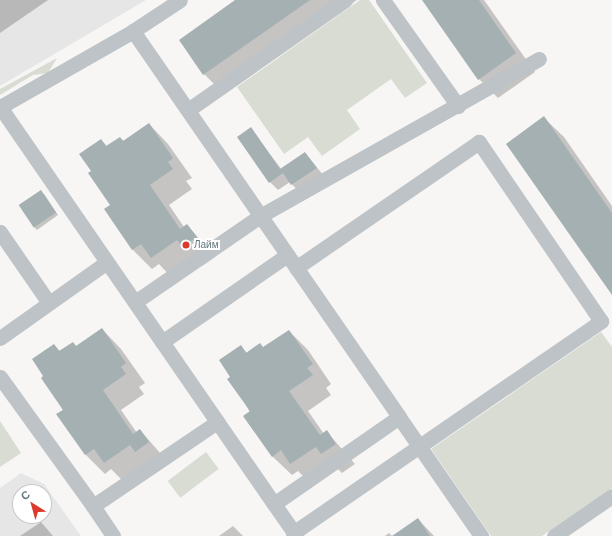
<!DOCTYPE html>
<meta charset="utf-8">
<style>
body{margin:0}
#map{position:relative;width:612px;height:536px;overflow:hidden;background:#f7f6f4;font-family:Helvetica,sans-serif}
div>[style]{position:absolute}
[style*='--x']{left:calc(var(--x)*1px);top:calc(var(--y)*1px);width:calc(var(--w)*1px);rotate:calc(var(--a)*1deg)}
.built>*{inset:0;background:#e5e6e5}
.green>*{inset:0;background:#d8dcd3;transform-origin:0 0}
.shadow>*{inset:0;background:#0003}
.building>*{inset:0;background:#a5b0b3;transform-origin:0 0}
.street>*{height:15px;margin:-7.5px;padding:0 7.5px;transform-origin:7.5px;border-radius:7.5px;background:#bdc3c6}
.dots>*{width:11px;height:11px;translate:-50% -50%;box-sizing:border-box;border:2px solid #fff;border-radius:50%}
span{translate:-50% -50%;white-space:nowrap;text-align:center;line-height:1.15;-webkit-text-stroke:4px #fff;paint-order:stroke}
.poi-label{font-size:10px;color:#63777e}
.left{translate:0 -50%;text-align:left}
.north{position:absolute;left:12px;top:484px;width:40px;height:40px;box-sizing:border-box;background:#fff;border:1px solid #c1c9cb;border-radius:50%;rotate:323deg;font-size:11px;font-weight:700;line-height:16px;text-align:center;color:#63777e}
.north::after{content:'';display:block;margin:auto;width:14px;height:18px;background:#dd3a2e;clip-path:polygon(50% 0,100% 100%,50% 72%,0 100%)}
</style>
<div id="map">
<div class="built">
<i style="clip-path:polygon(0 0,146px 0,0 86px)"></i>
<i style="clip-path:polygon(evenodd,21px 473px,44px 484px,81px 536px,0 536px,0 488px,21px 473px,20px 492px,44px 492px,44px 516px,20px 516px,20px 492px)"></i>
</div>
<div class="green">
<i style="clip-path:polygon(360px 0,369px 0,427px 83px,405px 98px,391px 79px,347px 110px,360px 129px,322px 156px,308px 137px,284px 154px,237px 87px)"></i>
<i style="clip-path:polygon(57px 58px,48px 73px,33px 75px,0 95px,0 89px)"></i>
<i style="clip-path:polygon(601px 332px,612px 347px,612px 488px,542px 536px,491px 536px,431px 449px)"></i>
<i style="clip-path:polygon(0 421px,21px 453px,0 467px)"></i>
<i style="left:206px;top:452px;width:21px;height:48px;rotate:53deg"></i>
</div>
<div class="shadow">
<i style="clip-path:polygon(0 0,48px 0,0 33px)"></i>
<i style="clip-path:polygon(237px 0,357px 0,224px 94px,204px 74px,180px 40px)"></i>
<i style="clip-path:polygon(423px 0,484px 0,535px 72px,498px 98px,479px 79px)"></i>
<i style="clip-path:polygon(544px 118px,564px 137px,612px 206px,612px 293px)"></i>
<i style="clip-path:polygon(149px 124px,168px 144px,192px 178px,186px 181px,192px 189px,169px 205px,184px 227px,187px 225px,215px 257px,202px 266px,196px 260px,171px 277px,159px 264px,152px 269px,133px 250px,105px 209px,111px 205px,92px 171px,101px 140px,108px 147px,120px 138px,124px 141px)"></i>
<i style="clip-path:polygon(251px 129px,282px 170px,305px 153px,324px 176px,300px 193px,290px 182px,278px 190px,270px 182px)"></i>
<i style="clip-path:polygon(44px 194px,58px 215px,37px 230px,34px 227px)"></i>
<i style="clip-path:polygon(102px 329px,121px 349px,145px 383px,139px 387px,144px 394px,121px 410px,137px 433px,140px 430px,168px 462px,124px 482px,111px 469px,105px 474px,86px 455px,45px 376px,54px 345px,61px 352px,73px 343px,77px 347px)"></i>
<i style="clip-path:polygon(289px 331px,308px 350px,331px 384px,326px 388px,331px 395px,308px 411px,324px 434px,327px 432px,355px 464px,342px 473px,335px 466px,310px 483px,298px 471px,292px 475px,272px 456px,232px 377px,241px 346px,247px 353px,264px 348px)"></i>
<i style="clip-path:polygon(418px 519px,434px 536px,393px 536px)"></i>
<i style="clip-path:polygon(41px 522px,53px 536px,20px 536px)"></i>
<i style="clip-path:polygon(233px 526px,243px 536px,219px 536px)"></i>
<i style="clip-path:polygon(389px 533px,392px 536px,385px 536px)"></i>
</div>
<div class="building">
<i style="clip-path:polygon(235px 0,310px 0,203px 75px,179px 40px)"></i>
<i style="clip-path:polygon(422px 0,479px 0,516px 53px,478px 80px)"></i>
<i style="clip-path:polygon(544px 116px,612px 213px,612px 295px,506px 144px)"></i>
<i style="clip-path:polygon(149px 123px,173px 158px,168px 162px,173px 169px,150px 185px,180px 229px,187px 224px,197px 237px,182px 247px,177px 240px,151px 258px,141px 244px,132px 250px,104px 209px,110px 205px,88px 173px,91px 171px,79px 154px,101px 139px,106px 146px,120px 137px,123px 141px)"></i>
<i style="clip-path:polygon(251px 127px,280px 169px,305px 152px,317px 168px,291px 185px,283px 173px,269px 183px,237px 137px)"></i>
<i style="left:41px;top:190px;width:27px;height:27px;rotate:56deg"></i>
<i style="clip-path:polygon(102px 328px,126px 363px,121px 367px,126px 374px,103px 390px,133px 434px,140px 429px,149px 442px,135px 452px,130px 445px,104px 463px,94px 449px,85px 455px,56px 414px,63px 410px,41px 378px,43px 376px,32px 359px,54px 344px,59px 351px,73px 342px,76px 346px)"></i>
<i style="clip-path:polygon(289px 330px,313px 364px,307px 368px,313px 375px,289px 391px,320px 435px,327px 430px,336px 444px,321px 454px,316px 447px,290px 464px,281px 450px,272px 457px,243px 416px,250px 411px,227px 379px,230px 377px,219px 360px,241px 345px,246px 353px,260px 343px,263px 347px)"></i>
<i style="clip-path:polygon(418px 518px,430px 536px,392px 536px)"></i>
</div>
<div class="street">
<i style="--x:383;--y:0;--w:130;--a:54.7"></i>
<i style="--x:133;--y:31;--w:469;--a:55.4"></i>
<i style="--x:399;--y:417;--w:152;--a:145.2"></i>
<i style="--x:274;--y:504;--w:482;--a:-124.6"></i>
<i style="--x:0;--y:107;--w:153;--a:-29.7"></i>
<i style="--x:133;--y:31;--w:56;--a:-33.4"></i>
<i style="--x:188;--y:110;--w:192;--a:-35"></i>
<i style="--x:0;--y:232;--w:86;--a:55.4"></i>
<i style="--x:135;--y:302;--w:152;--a:-34.5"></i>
<i style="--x:260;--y:216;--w:320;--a:-29.4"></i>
<i style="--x:0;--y:338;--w:131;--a:-35.4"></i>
<i style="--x:162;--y:342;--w:152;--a:-34.8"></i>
<i style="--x:0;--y:377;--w:159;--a:54.2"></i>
<i style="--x:93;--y:506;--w:150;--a:-34.1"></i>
<i style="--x:399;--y:417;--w:145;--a:55.4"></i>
<i style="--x:274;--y:504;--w:39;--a:55"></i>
<i style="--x:93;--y:506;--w:36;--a:56"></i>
<i style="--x:293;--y:533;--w:374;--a:-34.5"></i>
<i style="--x:601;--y:321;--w:217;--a:-124.3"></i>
<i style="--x:479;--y:142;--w:222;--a:145.5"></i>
<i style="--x:554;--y:536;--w:70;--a:-34.6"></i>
</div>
<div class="dots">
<i style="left:186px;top:245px;background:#dd3a2e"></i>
</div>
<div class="poi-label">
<span class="left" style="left:194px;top:245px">Лайм</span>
</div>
<div class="north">С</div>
</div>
